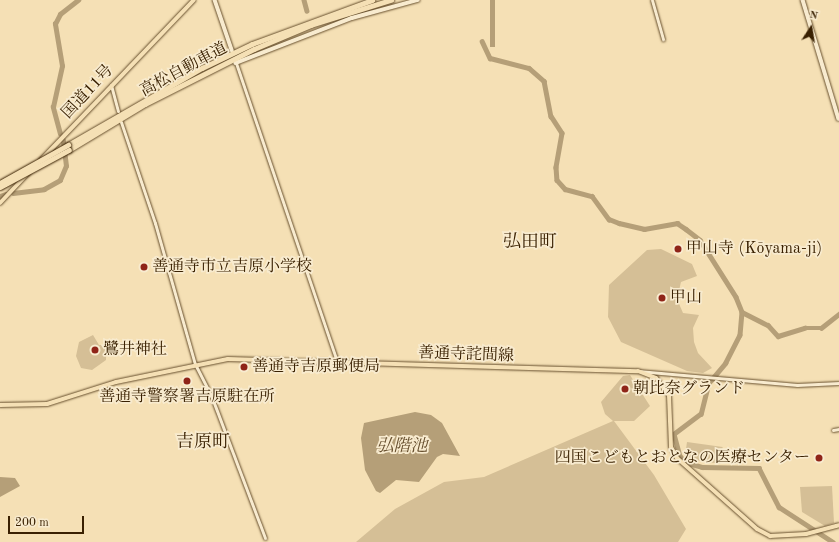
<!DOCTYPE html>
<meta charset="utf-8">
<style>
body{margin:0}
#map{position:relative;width:839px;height:542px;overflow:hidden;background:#f5e0b5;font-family:"Old Standard TT","Noto Serif JP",serif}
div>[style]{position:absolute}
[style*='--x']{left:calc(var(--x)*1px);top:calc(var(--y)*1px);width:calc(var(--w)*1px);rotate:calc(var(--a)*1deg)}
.green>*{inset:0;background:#d5bf96;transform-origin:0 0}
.water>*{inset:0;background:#b59f78;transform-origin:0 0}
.river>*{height:4.5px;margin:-2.25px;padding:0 2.25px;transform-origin:2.25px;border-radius:2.25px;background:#b59f78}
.roads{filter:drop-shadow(0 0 1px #68502e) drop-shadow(0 0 1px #68502e)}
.tertiary>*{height:3px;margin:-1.5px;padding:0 1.5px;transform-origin:1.5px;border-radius:1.5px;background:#f8ebcf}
.secondary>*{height:3.5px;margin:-1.75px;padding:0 1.75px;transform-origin:1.75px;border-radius:1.75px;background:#f8ebcf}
.primary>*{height:4px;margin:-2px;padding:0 2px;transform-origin:2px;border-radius:2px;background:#f5e0b5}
.trunk>*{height:4px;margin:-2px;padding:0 2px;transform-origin:2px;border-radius:2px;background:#f5e0b5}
.motorway>*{height:4.5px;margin:-2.25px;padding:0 2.25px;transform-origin:2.25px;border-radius:2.25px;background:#f5e0b5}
.bridges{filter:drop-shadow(0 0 1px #392001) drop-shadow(0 0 1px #392001)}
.motorway-bridge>*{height:4.5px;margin:-2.25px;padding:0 2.25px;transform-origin:2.25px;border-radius:2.25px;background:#f5e0b5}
.dots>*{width:11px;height:11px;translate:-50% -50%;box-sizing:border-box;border:2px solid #f8ebcf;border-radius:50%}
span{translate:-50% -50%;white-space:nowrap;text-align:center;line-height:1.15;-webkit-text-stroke:3.5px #f8ebcf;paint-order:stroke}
.street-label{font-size:16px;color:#392001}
.poi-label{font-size:16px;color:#392001}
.left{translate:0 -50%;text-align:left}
.right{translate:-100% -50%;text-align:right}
.water-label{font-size:17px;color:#644c2b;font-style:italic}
.quarter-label{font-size:18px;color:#392001}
.north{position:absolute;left:791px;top:8px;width:40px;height:40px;-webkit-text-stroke:3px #f8ebcf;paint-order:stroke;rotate:12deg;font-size:11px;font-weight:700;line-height:16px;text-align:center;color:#392001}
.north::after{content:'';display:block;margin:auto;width:14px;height:18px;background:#392001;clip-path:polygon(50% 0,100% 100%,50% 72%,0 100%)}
.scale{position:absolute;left:8px;top:516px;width:76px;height:18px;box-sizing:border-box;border:2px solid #392001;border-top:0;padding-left:5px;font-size:12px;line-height:14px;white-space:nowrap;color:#392001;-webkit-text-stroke:3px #f8ebcf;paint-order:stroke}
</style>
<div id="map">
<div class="green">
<i style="clip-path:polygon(661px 249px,692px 264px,697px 276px,681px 282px,677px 299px,683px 313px,699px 315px,693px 328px,694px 342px,698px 353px,712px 368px,703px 373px,687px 371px,621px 342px,608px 317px,609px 285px,647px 250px)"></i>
<i style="clip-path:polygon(93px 335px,99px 345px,106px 345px,106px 360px,92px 370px,81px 368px,76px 356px,79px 342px)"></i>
<i style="clip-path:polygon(630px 375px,650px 406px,634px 421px,614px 421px,654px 475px,686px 529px,678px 542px,356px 542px,395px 509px,444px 482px,484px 477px,613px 421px,605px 414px,601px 402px,623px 376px)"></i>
<i style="left:687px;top:442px;width:36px;height:17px;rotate:8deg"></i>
<i style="clip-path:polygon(832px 486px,834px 523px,825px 526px,802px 512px,800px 487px)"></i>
</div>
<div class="water">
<i style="left:490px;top:0;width:5px;height:47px"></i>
<i style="clip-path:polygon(415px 412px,431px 415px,442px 423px,460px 456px,443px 454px,437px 457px,419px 482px,396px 480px,380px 493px,376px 491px,365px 470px,361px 438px,364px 423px)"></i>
<i style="clip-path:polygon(0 477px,15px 478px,20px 486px,0 497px)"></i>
</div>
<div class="river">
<i style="--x:304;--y:0;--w:11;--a:75"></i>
<i style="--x:482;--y:41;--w:19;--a:65"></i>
<i style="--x:490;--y:58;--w:40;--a:14.4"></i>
<i style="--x:529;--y:68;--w:20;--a:41"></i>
<i style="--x:544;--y:81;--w:36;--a:79"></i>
<i style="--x:551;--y:116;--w:20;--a:57"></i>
<i style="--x:562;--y:133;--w:35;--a:100"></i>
<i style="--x:556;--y:167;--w:13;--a:86"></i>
<i style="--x:557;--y:180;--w:12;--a:48"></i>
<i style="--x:565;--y:189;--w:28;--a:15"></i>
<i style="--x:592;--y:196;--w:29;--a:54"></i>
<i style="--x:609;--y:219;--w:11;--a:22"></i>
<i style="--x:619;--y:223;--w:26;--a:13"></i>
<i style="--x:644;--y:229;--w:34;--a:-10"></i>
<i style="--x:677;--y:223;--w:11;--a:34"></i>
<i style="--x:686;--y:229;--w:18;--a:38"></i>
<i style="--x:700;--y:240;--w:67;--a:57.7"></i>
<i style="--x:736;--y:297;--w:16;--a:68"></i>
<i style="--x:742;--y:312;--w:23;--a:95"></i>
<i style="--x:740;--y:335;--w:31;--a:117"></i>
<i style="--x:726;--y:363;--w:26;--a:130"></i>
<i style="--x:709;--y:383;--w:32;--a:104"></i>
<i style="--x:701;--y:414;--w:34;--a:143"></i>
<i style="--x:674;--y:434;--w:23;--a:75"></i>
<i style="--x:680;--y:456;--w:8;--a:50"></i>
<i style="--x:685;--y:462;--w:18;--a:16"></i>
<i style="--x:702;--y:467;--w:57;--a:1"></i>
<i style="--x:759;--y:468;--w:44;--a:62.9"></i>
<i style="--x:779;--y:507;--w:64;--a:32.9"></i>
<i style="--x:60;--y:134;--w:28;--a:-105"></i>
<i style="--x:53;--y:107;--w:42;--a:-77.6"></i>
<i style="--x:62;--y:66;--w:43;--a:-99.5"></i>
<i style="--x:55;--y:24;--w:11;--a:-63"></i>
<i style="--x:60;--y:14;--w:23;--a:-38"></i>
<i style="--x:13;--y:193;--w:31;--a:-7"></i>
<i style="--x:44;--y:189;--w:18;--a:-29"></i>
<i style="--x:60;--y:180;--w:15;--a:-67"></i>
<i style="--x:66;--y:166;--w:26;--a:-97"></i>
<i style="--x:0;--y:196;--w:6;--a:-18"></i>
<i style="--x:742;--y:312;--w:29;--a:27"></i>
<i style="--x:768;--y:325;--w:15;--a:48"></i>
<i style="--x:778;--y:336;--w:28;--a:-17"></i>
<i style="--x:805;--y:328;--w:16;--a:0"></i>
<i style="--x:821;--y:328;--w:23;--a:-38"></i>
</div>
<div class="roads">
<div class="tertiary">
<i style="--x:652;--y:0;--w:41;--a:74.2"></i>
<i style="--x:236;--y:63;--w:316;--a:71.3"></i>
<i style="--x:111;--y:85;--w:27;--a:75"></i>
<i style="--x:121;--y:122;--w:107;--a:71.4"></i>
<i style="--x:155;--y:223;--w:147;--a:74.2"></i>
<i style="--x:195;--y:364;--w:35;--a:63"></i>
<i style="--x:211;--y:395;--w:153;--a:69.3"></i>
<i style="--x:638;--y:371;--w:160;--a:5"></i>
<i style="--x:797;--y:385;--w:42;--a:-2.7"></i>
<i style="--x:833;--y:430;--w:6;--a:-9"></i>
</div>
<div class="secondary">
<i style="--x:215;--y:0;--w:53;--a:71.2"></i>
<i style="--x:803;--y:0;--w:124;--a:73.2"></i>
<i style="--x:236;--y:59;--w:4;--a:90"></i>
<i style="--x:236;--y:63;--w:124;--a:-21.2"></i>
<i style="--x:352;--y:18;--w:68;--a:-15.3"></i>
</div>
<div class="primary">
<i style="--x:0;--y:405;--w:47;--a:-1.2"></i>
<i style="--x:47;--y:404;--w:72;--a:-17.7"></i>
<i style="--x:116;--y:382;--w:114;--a:-11.6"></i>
<i style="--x:228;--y:359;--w:410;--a:1.7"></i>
<i style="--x:638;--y:371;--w:19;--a:21"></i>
<i style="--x:656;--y:378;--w:21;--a:53"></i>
<i style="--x:669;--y:395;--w:52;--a:87.8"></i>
<i style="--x:671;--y:447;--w:13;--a:61"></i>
<i style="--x:677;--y:458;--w:107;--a:41.6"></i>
<i style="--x:757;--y:529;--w:15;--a:28"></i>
<i style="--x:770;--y:536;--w:36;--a:-3"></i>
<i style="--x:806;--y:534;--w:34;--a:-15"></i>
</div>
<div class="trunk">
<i style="--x:41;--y:160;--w:221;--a:-46.3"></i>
<i style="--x:0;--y:203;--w:42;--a:-46.9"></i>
</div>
<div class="motorway">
<i style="--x:68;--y:145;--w:155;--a:-29.9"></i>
<i style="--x:202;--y:68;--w:55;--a:-25.6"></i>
<i style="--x:252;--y:44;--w:128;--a:-20.1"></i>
<i style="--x:69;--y:150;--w:89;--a:-31.2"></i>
<i style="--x:145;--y:104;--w:122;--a:-26.8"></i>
<i style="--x:254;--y:49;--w:62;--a:-22.8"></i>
<i style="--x:311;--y:25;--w:84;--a:-17.4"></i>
</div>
</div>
<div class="bridges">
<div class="motorway-bridge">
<i style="--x:0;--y:183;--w:78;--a:-29.2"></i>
<i style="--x:0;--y:187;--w:78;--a:-28.2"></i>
</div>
</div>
<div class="dots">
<i style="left:678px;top:249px;background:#8f2418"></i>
<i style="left:144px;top:267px;background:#8f2418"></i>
<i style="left:662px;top:298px;background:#8f2418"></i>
<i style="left:95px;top:350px;background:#8f2418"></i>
<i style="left:244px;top:367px;background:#8f2418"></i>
<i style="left:187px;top:381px;background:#8f2418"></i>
<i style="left:625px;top:389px;background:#8f2418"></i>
<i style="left:819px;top:458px;background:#8f2418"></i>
</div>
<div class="street-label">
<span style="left:184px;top:70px;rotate:-28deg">高松自動車道</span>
<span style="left:88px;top:92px;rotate:-47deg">国道11号</span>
<span style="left:466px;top:355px;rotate:2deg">善通寺詫間線</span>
</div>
<div class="poi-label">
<span class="left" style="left:686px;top:249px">甲山寺 (Kōyama-ji)</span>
<span class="left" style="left:152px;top:267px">善通寺市立吉原小学校</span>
<span class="left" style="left:670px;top:298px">甲山</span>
<span class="left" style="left:103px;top:350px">鷺井神社</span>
<span class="left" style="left:252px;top:367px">善通寺吉原郵便局</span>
<span class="left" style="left:633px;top:389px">朝比奈グランド</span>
<span style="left:187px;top:397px">善通寺警察署吉原駐在所</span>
<span class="right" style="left:810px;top:458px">四国こどもとおとなの医療センター</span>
</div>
<div class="water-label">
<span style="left:402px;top:447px">弘階池</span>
</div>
<div class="quarter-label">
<span style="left:530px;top:242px">弘田町</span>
<span style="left:203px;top:442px">吉原町</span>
</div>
<div class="north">N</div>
<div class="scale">200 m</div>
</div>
